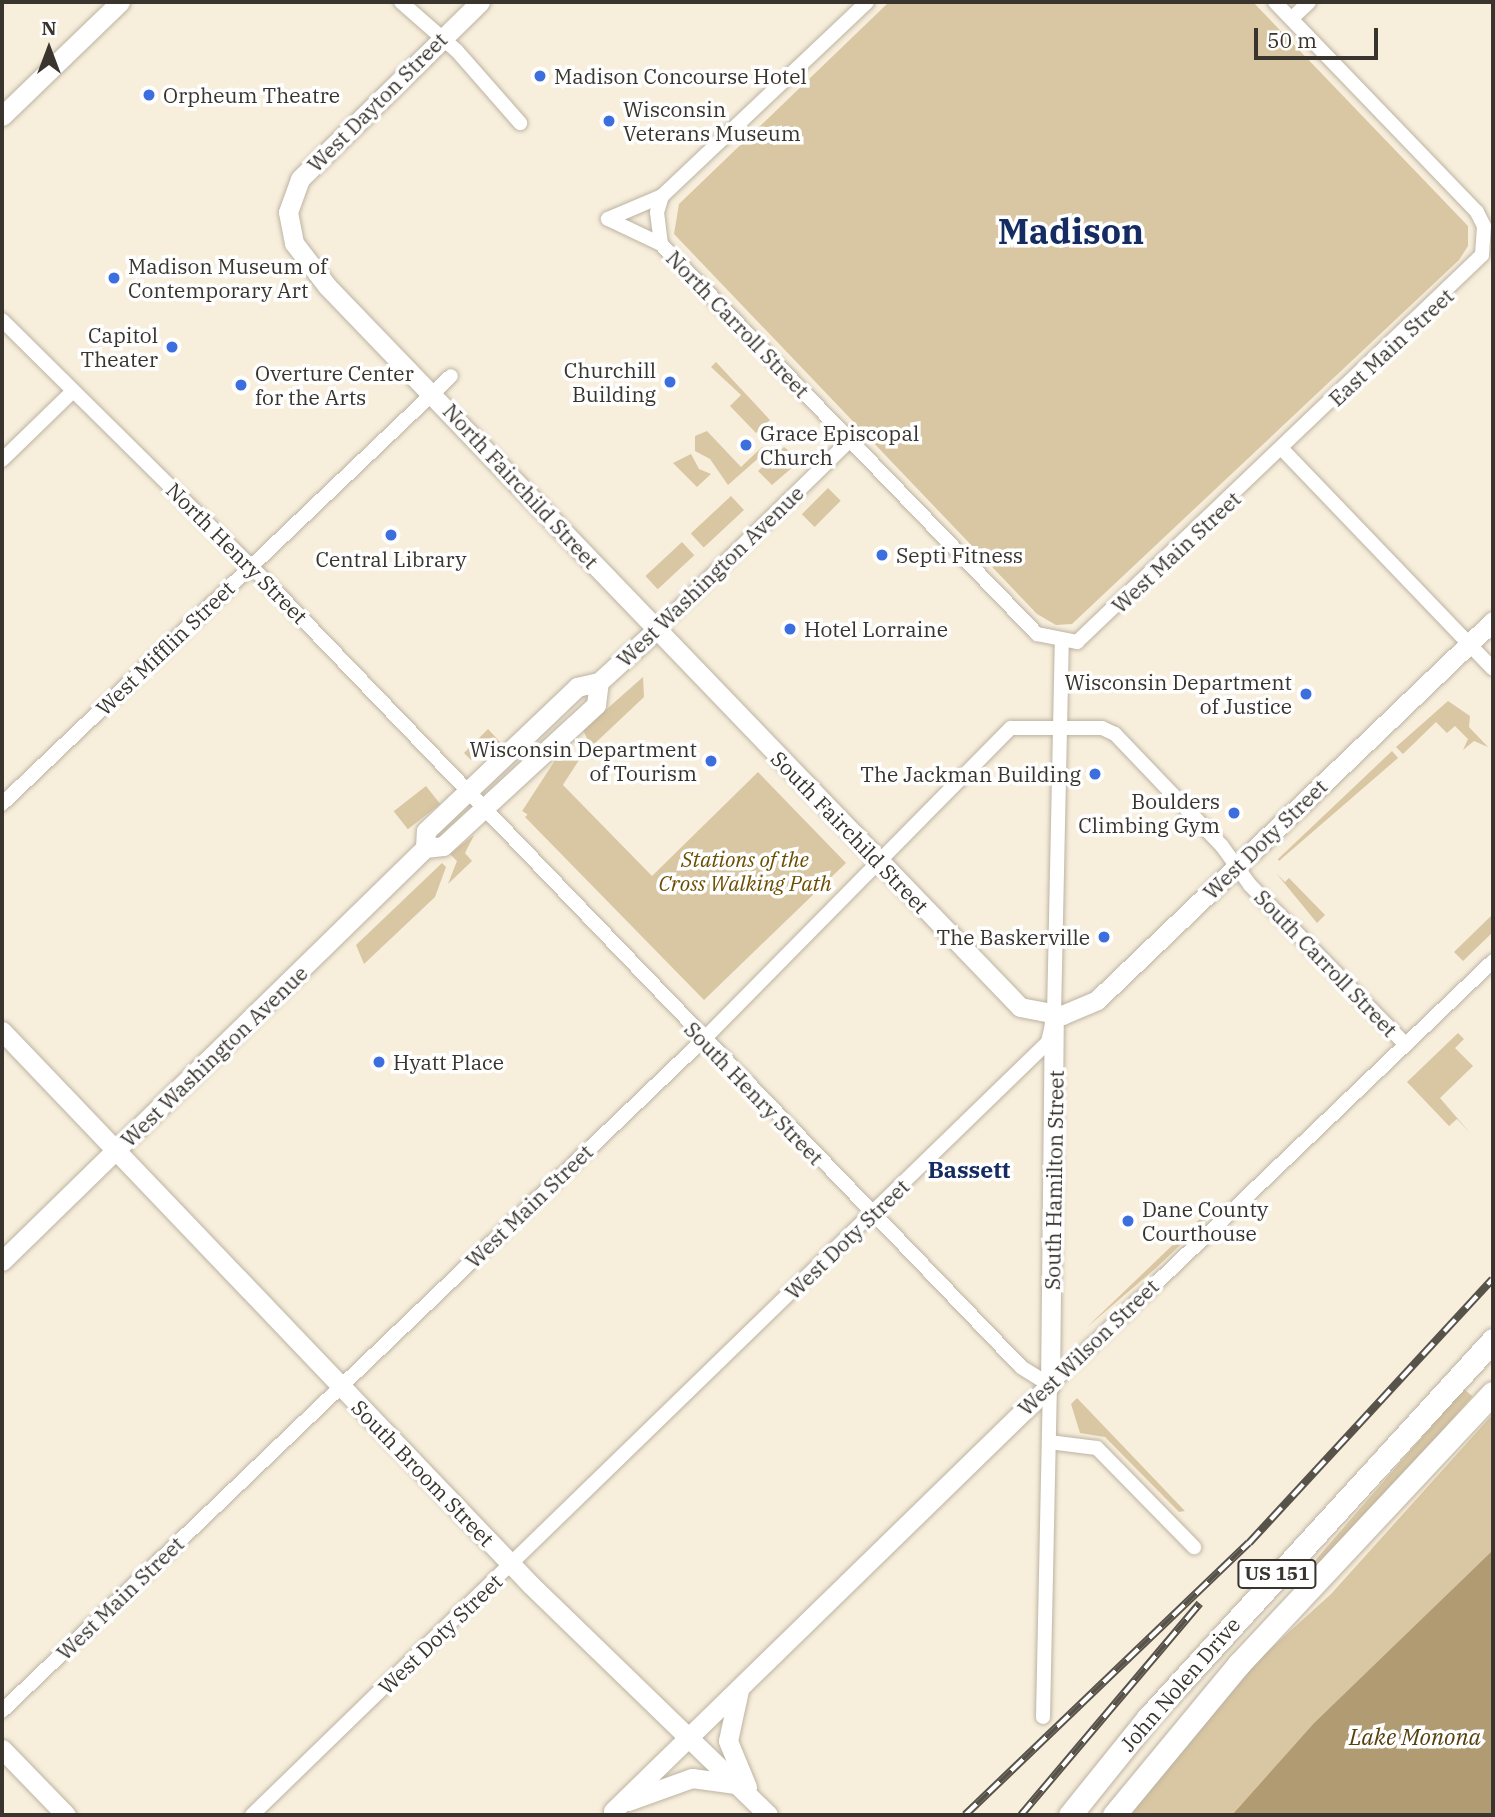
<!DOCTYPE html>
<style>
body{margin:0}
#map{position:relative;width:1495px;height:1817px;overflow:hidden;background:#f8eedc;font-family:"IBM Plex Serif",serif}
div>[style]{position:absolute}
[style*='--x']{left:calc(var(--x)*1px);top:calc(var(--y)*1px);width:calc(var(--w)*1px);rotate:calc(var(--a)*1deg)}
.green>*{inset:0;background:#d9c7a3;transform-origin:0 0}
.water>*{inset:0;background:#b09b73}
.roads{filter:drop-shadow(0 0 2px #bcb3a2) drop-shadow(0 0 2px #bcb3a2)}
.street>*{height:14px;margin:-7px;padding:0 7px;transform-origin:7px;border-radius:7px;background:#fff}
.secondary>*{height:19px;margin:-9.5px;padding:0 9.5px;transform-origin:9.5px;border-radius:9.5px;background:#fff}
.primary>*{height:23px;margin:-11.5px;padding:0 11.5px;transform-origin:11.5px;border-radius:11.5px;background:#fff}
.rail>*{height:8px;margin-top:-4px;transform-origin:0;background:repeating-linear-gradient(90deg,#fff 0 16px,#57524a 0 32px);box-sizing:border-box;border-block:2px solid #57524a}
.dots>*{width:19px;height:19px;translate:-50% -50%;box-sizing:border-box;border:4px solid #fff;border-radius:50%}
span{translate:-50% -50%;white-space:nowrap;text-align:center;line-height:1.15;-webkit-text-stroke:7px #fff;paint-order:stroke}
.shield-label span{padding:2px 5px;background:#fff;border:2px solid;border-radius:5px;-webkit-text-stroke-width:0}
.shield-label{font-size:19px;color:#39352e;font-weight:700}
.poi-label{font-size:21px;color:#39352e}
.left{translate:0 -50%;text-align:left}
.right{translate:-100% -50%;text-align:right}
.street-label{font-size:21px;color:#39352e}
.park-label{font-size:21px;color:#6b4e02;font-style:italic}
.neighbourhood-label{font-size:23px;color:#142c62;font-weight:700}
.water-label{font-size:23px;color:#57400d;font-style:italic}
.town-label{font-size:35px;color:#142c62;font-weight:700}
.frame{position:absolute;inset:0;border:4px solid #39352e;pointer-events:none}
.north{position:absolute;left:14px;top:14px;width:70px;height:70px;-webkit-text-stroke:5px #fff;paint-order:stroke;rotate:0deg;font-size:19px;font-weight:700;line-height:28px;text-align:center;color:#39352e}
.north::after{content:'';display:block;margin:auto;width:24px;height:32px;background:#39352e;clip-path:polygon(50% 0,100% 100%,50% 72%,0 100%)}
.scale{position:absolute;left:1254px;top:28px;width:124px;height:32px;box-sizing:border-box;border:4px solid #39352e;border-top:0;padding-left:9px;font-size:21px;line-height:24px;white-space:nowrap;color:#39352e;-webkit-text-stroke:5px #fff;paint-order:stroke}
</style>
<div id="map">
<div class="green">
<i style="clip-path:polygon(889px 2px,1253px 2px,1468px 226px,1468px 246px,1459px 260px,1072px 624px,1056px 625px,1037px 614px,674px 234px,679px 204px)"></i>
<i style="clip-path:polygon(716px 362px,770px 420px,756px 433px,730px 406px,741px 395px,711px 367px)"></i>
<i style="clip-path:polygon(707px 431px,741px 467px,762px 447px,770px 448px,728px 485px,710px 459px,695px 451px,695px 436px)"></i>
<i style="clip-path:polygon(784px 447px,801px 460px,772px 485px,758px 471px)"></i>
<i style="clip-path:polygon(691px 454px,699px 469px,711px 474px,697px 487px,673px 463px)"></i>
<i style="left:828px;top:488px;width:18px;height:37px;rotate:45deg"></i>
<i style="left:731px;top:496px;width:19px;height:55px;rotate:47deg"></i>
<i style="left:682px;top:542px;width:18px;height:50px;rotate:47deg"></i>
<i style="clip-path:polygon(643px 677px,644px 697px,591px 747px,583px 730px)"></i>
<i style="clip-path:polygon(1448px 701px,1470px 716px,1469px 727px,1488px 747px,1474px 741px,1463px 750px,1468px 739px,1455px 726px,1447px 733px,1436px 722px,1403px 754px,1396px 747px)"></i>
<i style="clip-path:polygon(488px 729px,500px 742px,471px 760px,464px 753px)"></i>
<i style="left:563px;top:748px;width:20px;height:75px;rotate:33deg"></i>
<i style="clip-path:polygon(1392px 751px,1398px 758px,1279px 861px,1278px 859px)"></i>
<i style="clip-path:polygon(758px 772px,846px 863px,704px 1000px,525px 817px,561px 783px,652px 876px)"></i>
<i style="left:426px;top:786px;width:23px;height:41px;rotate:52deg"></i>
<i style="clip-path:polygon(474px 835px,465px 853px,472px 861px,448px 884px,457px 861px,450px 854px)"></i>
<i style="clip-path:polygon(442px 863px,446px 867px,435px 897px,364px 964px,356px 945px)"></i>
<i style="clip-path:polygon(1276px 873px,1285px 882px,1289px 878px,1325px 915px,1317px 923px)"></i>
<i style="clip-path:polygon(1493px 914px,1493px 932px,1463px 961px,1454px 952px)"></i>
<i style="clip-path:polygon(1458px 1033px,1464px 1039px,1455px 1048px,1473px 1066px,1440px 1098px,1471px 1134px,1457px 1119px,1449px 1126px,1407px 1082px)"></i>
<i style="clip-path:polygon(1208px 1211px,1212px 1215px,1156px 1268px,1086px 1328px)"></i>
<i style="left:1464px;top:1389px;width:11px;height:243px;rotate:41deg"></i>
<i style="clip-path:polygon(1077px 1398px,1185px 1511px,1179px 1512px,1105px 1437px,1080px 1433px,1071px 1404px)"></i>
<i style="clip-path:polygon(1493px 1414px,1493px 1550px,1314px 1723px,1232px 1815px,1129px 1815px,1258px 1660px,1331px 1594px)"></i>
</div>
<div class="water">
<i style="clip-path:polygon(1493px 1550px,1493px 1815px,1232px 1815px,1314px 1723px)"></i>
</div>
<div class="roads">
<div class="street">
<i style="--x:401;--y:2;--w:74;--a:41.2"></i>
<i style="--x:457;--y:51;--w:96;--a:48.8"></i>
<i style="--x:1292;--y:18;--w:23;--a:-43"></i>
<i style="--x:662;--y:196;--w:17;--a:107"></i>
<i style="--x:657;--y:212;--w:32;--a:83"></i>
<i style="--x:661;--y:244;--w:542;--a:46.05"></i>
<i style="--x:1037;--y:634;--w:41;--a:11.3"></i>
<i style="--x:1077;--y:642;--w:560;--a:-43.7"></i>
<i style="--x:1482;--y:255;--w:29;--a:-86"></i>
<i style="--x:1484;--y:226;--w:16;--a:-117"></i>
<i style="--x:1477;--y:212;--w:291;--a:-133.9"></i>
<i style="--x:608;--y:219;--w:59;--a:-23.1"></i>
<i style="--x:662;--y:196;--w:282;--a:-43.4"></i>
<i style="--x:608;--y:219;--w:59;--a:25.3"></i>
<i style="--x:2;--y:320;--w:373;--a:44.7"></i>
<i style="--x:267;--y:582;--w:1088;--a:46.15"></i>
<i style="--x:1021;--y:1367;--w:34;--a:32"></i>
<i style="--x:1283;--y:450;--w:303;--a:46.2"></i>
<i style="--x:2;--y:460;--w:98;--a:-44.2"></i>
<i style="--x:656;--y:630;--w:272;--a:-44.4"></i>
<i style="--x:2;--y:804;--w:620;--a:-43.63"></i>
<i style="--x:1050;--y:1385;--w:613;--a:-43.74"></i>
<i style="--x:1049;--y:1442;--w:48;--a:7.1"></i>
<i style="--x:1097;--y:1448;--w:139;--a:45.6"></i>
<i style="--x:2;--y:1711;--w:970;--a:-43.75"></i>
<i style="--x:703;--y:1040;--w:438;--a:-45.4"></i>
<i style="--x:1011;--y:728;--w:91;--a:0"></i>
<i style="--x:1102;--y:728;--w:14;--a:25"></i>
<i style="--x:1115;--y:734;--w:155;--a:46.3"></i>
<i style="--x:1222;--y:846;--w:48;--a:54.3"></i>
<i style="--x:1250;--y:885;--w:223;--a:45.7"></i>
<i style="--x:1043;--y:1717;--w:332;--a:-88.8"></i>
<i style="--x:252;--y:1815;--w:1110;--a:-44.16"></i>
<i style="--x:1048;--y:1042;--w:28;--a:-77"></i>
<i style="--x:1054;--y:1015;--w:372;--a:-88.8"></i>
</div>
<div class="secondary">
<i style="--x:480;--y:2;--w:252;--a:135.5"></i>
<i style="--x:300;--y:179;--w:35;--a:110"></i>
<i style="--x:288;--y:212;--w:32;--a:79"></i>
<i style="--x:294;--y:243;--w:54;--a:52.5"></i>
<i style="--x:327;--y:286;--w:1000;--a:46.13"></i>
<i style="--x:1020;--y:1007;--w:43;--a:10.8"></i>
<i style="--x:1062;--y:1015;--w:38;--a:-23"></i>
<i style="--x:1097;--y:1000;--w:548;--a:-43.74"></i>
<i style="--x:2;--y:116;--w:164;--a:-44"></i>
<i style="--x:425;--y:848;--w:17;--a:-87"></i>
<i style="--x:426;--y:831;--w:209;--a:-43.6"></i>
<i style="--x:577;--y:687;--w:23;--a:-13"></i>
<i style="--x:599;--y:682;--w:77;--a:-42.4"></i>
<i style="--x:425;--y:848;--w:18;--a:-6"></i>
<i style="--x:443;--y:846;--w:208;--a:-42.7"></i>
<i style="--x:596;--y:705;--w:23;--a:-83"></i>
<i style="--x:2;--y:1031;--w:766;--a:46.32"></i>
<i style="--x:531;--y:1585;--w:330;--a:44.1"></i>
<i style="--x:2;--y:1261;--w:591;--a:-44.31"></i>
<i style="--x:739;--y:1690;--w:52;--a:102.2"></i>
<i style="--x:728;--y:1741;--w:50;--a:67.6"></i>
<i style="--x:2;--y:1749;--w:92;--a:45.9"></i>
<i style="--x:628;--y:1801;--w:68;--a:-19.8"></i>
<i style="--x:692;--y:1778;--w:44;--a:7.8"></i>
<i style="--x:613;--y:1811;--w:610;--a:-44.27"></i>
<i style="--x:1050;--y:1385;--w:370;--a:-89.4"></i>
</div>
<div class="primary">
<i style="--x:1070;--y:1815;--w:124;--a:-51.2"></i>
<i style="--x:1148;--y:1718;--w:512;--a:-47.61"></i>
<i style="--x:1114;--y:1815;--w:196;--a:-50.4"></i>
<i style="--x:1239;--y:1664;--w:371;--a:-46.9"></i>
</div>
</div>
<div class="rail">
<i style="--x:965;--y:1815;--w:393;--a:-43.8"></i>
<i style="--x:1249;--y:1543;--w:359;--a:-47.3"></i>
<i style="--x:1021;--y:1815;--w:277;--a:-49.8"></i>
</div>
<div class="dots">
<i style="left:540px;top:76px;background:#3c6ede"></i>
<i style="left:149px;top:95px;background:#3c6ede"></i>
<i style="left:609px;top:121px;background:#3c6ede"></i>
<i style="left:114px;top:278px;background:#3c6ede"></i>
<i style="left:172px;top:347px;background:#3c6ede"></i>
<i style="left:670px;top:382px;background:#3c6ede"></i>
<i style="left:241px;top:385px;background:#3c6ede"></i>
<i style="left:746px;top:445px;background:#3c6ede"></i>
<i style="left:391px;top:535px;background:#3c6ede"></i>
<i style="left:882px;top:555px;background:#3c6ede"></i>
<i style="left:790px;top:629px;background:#3c6ede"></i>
<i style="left:1306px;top:694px;background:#3c6ede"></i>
<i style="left:711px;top:761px;background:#3c6ede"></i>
<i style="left:1095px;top:774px;background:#3c6ede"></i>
<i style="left:1234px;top:813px;background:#3c6ede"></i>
<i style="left:1104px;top:937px;background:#3c6ede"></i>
<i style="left:379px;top:1062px;background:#3c6ede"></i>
<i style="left:1128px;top:1221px;background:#3c6ede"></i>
</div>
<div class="shield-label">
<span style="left:1277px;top:1574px">US 151</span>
</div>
<div class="poi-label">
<span class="left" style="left:554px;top:76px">Madison Concourse Hotel</span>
<span class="left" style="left:163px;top:95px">Orpheum Theatre</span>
<span class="left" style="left:623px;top:121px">Wisconsin<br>Veterans Museum</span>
<span class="left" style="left:128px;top:278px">Madison Museum of<br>Contemporary Art</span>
<span class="right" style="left:158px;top:347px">Capitol<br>Theater</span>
<span class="right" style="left:656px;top:382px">Churchill<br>Building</span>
<span class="left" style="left:255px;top:385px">Overture Center<br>for the Arts</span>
<span class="left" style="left:760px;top:445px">Grace Episcopal<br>Church</span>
<span class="left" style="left:896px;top:555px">Septi Fitness</span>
<span style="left:391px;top:559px">Central Library</span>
<span class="left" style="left:804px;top:629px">Hotel Lorraine</span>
<span class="right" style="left:1292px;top:694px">Wisconsin Department<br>of Justice</span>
<span class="right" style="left:697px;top:761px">Wisconsin Department<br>of Tourism</span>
<span class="right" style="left:1081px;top:774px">The Jackman Building</span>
<span class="right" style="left:1220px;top:813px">Boulders<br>Climbing Gym</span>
<span class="right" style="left:1090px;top:937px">The Baskerville</span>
<span class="left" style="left:393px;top:1062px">Hyatt Place</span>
<span class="left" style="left:1142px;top:1221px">Dane County<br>Courthouse</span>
</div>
<div class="street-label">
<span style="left:377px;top:102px;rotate:-45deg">West Dayton Street</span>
<span style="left:738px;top:324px;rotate:46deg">North Carroll Street</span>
<span style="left:1391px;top:347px;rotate:-43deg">East Main Street</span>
<span style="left:521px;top:486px;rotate:47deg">North Fairchild Street</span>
<span style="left:1176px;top:552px;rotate:-43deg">West Main Street</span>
<span style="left:237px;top:553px;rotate:45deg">North Henry Street</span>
<span style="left:710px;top:576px;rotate:-44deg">West Washington Avenue</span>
<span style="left:165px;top:648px;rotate:-44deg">West Mifflin Street</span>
<span style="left:850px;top:832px;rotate:46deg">South Fairchild Street</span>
<span style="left:1265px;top:839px;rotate:-44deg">West Doty Street</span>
<span style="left:1326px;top:963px;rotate:46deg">South Carroll Street</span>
<span style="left:214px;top:1056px;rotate:-44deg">West Washington Avenue</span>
<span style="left:754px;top:1093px;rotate:46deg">South Henry Street</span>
<span style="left:1054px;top:1180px;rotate:-89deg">South Hamilton Street</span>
<span style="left:529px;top:1206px;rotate:-44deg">West Main Street</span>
<span style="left:847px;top:1239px;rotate:-44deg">West Doty Street</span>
<span style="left:1088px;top:1347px;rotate:-44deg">West Wilson Street</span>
<span style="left:423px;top:1473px;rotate:46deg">South Broom Street</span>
<span style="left:120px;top:1598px;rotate:-44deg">West Main Street</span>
<span style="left:440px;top:1634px;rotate:-44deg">West Doty Street</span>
<span style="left:1180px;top:1684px;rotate:-49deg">John Nolen Drive</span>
</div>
<div class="park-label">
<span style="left:745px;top:871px">Stations of the<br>Cross Walking Path</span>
</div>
<div class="neighbourhood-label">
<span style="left:969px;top:1169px">Bassett</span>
</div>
<div class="water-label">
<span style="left:1415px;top:1736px">Lake Monona</span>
</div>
<div class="town-label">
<span style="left:1071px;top:231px">Madison</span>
</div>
<div class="frame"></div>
<div class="north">N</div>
<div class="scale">50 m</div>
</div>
